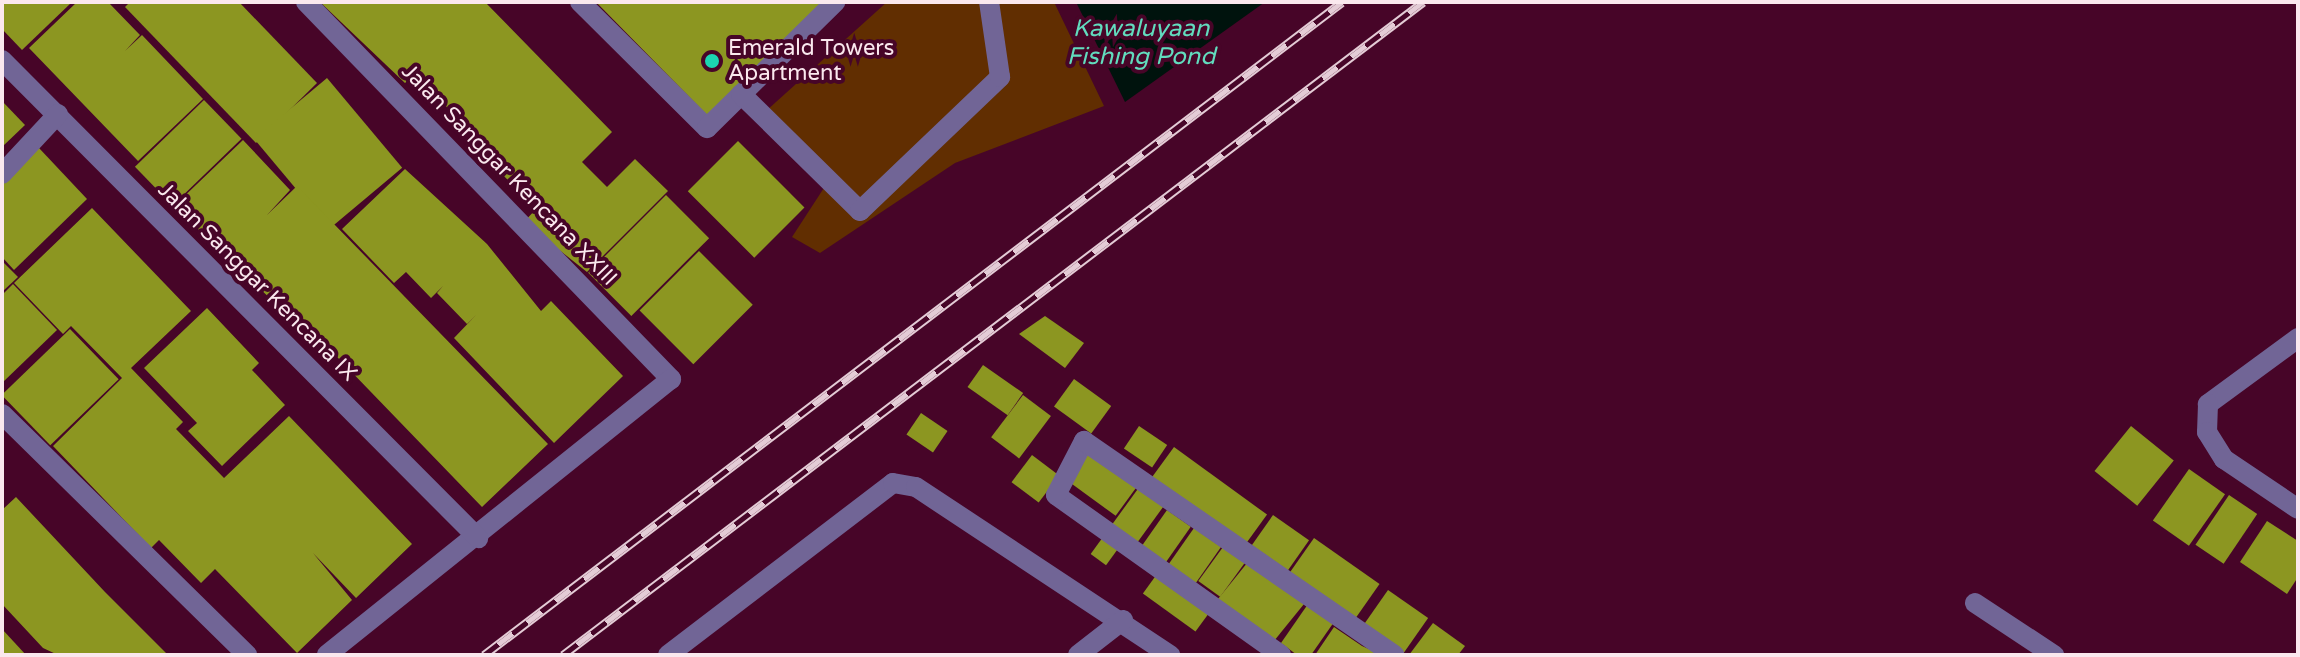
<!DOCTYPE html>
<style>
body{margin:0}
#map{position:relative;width:2300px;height:657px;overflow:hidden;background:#470528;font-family:"Varela Round",sans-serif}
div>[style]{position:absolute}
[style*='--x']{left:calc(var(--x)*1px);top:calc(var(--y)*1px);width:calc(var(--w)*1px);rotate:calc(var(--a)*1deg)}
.green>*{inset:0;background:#612e01}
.water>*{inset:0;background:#00130d}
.building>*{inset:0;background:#8c9621;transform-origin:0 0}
.minor>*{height:20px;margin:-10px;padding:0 10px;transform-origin:10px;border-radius:10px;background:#716596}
.rail>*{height:9px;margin-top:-4.5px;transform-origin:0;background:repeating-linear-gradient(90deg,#470528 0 18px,#e4ccd6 0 36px);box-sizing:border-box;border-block:2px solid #e4ccd6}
.dots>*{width:22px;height:22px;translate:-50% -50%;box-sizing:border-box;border:4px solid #470528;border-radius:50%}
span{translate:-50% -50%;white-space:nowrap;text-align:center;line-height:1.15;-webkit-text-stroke:8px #470528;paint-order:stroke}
.poi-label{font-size:22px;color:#fae8ee}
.left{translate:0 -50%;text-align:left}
.street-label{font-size:22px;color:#fae8ee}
.water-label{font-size:24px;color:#62dcbe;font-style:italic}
.frame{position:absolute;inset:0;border:4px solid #fae8ee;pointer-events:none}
</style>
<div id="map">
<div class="green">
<i style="clip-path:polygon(887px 2px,1054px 2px,1104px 106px,955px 163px,820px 253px,792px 237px,833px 174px,766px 111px)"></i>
</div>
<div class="water">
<i style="clip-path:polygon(1076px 2px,1265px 2px,1125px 102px)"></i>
</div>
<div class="building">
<i style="clip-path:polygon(2px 2px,72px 2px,22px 50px,2px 29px)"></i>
<i style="clip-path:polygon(77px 2px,108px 2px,140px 35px,125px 51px,142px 35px,203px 99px,138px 161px,29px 48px)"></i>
<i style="clip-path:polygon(130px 2px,239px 2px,317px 83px,256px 143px,125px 7px)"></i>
<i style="clip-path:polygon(320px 2px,485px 2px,612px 132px,582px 162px,607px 187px,635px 159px,668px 191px,587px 272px,524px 222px,536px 209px,500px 172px,505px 166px,414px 74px,405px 83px)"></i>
<i style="clip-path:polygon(596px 2px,829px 2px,711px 119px)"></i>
<i style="left:327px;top:78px;width:117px;height:95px;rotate:50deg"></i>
<i style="left:204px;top:100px;width:54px;height:96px;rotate:46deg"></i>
<i style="clip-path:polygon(2px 101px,25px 125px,2px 147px)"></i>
<i style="clip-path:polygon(243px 140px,290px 190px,267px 215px,297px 186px,548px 444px,482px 507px,285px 303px,280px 308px,174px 206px)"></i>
<i style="left:738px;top:141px;width:94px;height:71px;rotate:45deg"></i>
<i style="clip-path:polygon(39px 148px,87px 199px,14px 270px,2px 257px,2px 185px)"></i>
<i style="clip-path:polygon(405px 169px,487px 244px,541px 311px,551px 301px,623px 376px,554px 443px,454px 338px,477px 314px,467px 324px,437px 293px,443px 286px,431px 298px,406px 272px,394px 283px,342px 229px)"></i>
<i style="left:666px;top:195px;width:61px;height:110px;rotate:45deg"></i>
<i style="clip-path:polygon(92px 208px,191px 311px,131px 368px,183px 422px,176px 429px,224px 478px,289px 416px,412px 544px,356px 598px,313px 553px,352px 600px,297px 653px,215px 569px,201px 583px,159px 540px,151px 548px,53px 446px,122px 378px,71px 326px,63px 334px,14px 283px)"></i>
<i style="left:699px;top:251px;width:76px;height:84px;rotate:45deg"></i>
<i style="clip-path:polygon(2px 261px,18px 277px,2px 292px)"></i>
<i style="clip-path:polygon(13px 284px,57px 330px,2px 383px,2px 295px)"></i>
<i style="clip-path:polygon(207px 308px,259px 363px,252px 370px,285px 405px,222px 466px,188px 431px,197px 423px,144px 368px)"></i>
<i style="clip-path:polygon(1045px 316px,1084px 343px,1065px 368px,1019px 334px)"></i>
<i style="left:70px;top:329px;width:70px;height:95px;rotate:46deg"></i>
<i style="left:983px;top:365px;width:49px;height:27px;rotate:35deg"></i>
<i style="left:1074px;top:379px;width:46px;height:34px;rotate:36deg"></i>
<i style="left:1023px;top:395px;width:35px;height:53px;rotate:37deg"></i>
<i style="left:921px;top:413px;width:32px;height:26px;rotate:34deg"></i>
<i style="left:1139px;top:426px;width:34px;height:27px;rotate:34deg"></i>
<i style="left:2131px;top:426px;width:55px;height:58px;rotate:39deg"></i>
<i style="left:1089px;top:447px;width:62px;height:40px;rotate:36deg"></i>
<i style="left:1174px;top:447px;width:115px;height:44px;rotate:36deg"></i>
<i style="left:1032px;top:455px;width:34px;height:34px;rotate:37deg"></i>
<i style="left:2189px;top:469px;width:44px;height:63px;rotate:35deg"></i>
<i style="left:1140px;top:486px;width:31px;height:50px;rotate:36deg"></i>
<i style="left:2229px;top:495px;width:34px;height:60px;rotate:34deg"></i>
<i style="clip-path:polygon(16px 497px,105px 592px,168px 655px,58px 655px,43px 648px,2px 604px,2px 510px)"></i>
<i style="left:1167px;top:510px;width:29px;height:51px;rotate:35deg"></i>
<i style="left:1273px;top:515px;width:44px;height:37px;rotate:35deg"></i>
<i style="clip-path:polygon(2267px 521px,2298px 541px,2298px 577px,2287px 594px,2240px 562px)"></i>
<i style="left:1194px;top:528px;width:33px;height:44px;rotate:35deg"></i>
<i style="left:1103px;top:537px;width:19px;height:21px;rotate:36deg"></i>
<i style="left:1314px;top:538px;width:80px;height:44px;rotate:35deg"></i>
<i style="left:1223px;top:547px;width:27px;height:42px;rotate:36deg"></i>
<i style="left:1252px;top:557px;width:70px;height:56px;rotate:39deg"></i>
<i style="left:1157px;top:574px;width:65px;height:24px;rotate:36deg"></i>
<i style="left:1388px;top:590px;width:49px;height:46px;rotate:35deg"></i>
<i style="clip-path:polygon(1308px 604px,1334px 622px,1311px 655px,1297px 655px,1281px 643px)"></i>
<i style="clip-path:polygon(1433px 623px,1465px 646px,1458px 655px,1409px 655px)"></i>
<i style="clip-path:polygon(1334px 627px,1362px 646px,1382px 655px,1315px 655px)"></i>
<i style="clip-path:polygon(2px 629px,26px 655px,2px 655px)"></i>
</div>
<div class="minor">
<i style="--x:306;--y:2;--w:525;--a:45.93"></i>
<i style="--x:671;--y:379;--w:441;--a:141.3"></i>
<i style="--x:580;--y:2;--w:179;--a:44.8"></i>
<i style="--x:707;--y:128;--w:180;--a:-44.5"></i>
<i style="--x:2;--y:60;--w:675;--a:45.12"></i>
<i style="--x:741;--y:94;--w:167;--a:44.5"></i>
<i style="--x:860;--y:211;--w:194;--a:-43.7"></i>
<i style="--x:1000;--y:77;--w:76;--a:-98.3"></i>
<i style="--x:2;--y:174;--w:82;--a:-47"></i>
<i style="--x:2298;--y:338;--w:112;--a:143.7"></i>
<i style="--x:2208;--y:404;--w:28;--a:92"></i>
<i style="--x:2207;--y:432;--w:32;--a:58"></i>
<i style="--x:2224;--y:459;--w:89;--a:34"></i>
<i style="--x:2;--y:414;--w:344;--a:44.5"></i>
<i style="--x:1975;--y:603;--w:95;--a:33.4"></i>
<i style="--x:668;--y:655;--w:283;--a:-37.4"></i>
<i style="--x:893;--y:483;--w:23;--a:10"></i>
<i style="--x:916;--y:487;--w:305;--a:33.5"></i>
<i style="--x:1078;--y:655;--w:57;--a:-37.9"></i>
<i style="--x:1281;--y:655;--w:276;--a:-144.6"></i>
<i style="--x:1056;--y:495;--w:61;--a:-62.6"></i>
<i style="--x:1084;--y:441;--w:377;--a:34.6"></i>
</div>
<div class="rail">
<i style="--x:484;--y:655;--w:1078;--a:-37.27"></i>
<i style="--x:563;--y:655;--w:1080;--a:-37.21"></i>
</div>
<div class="dots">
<i style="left:712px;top:61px;background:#1bd5b1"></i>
</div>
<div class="poi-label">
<span class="left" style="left:728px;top:61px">Emerald Towers<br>Apartment</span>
</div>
<div class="street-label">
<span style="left:509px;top:175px;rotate:46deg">Jalan Sanggar Kencana XXIII</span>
<span style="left:257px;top:282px;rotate:45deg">Jalan Sanggar Kencana IX</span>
</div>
<div class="water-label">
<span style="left:1141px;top:43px">Kawaluyaan<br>Fishing Pond</span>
</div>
<div class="frame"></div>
</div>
